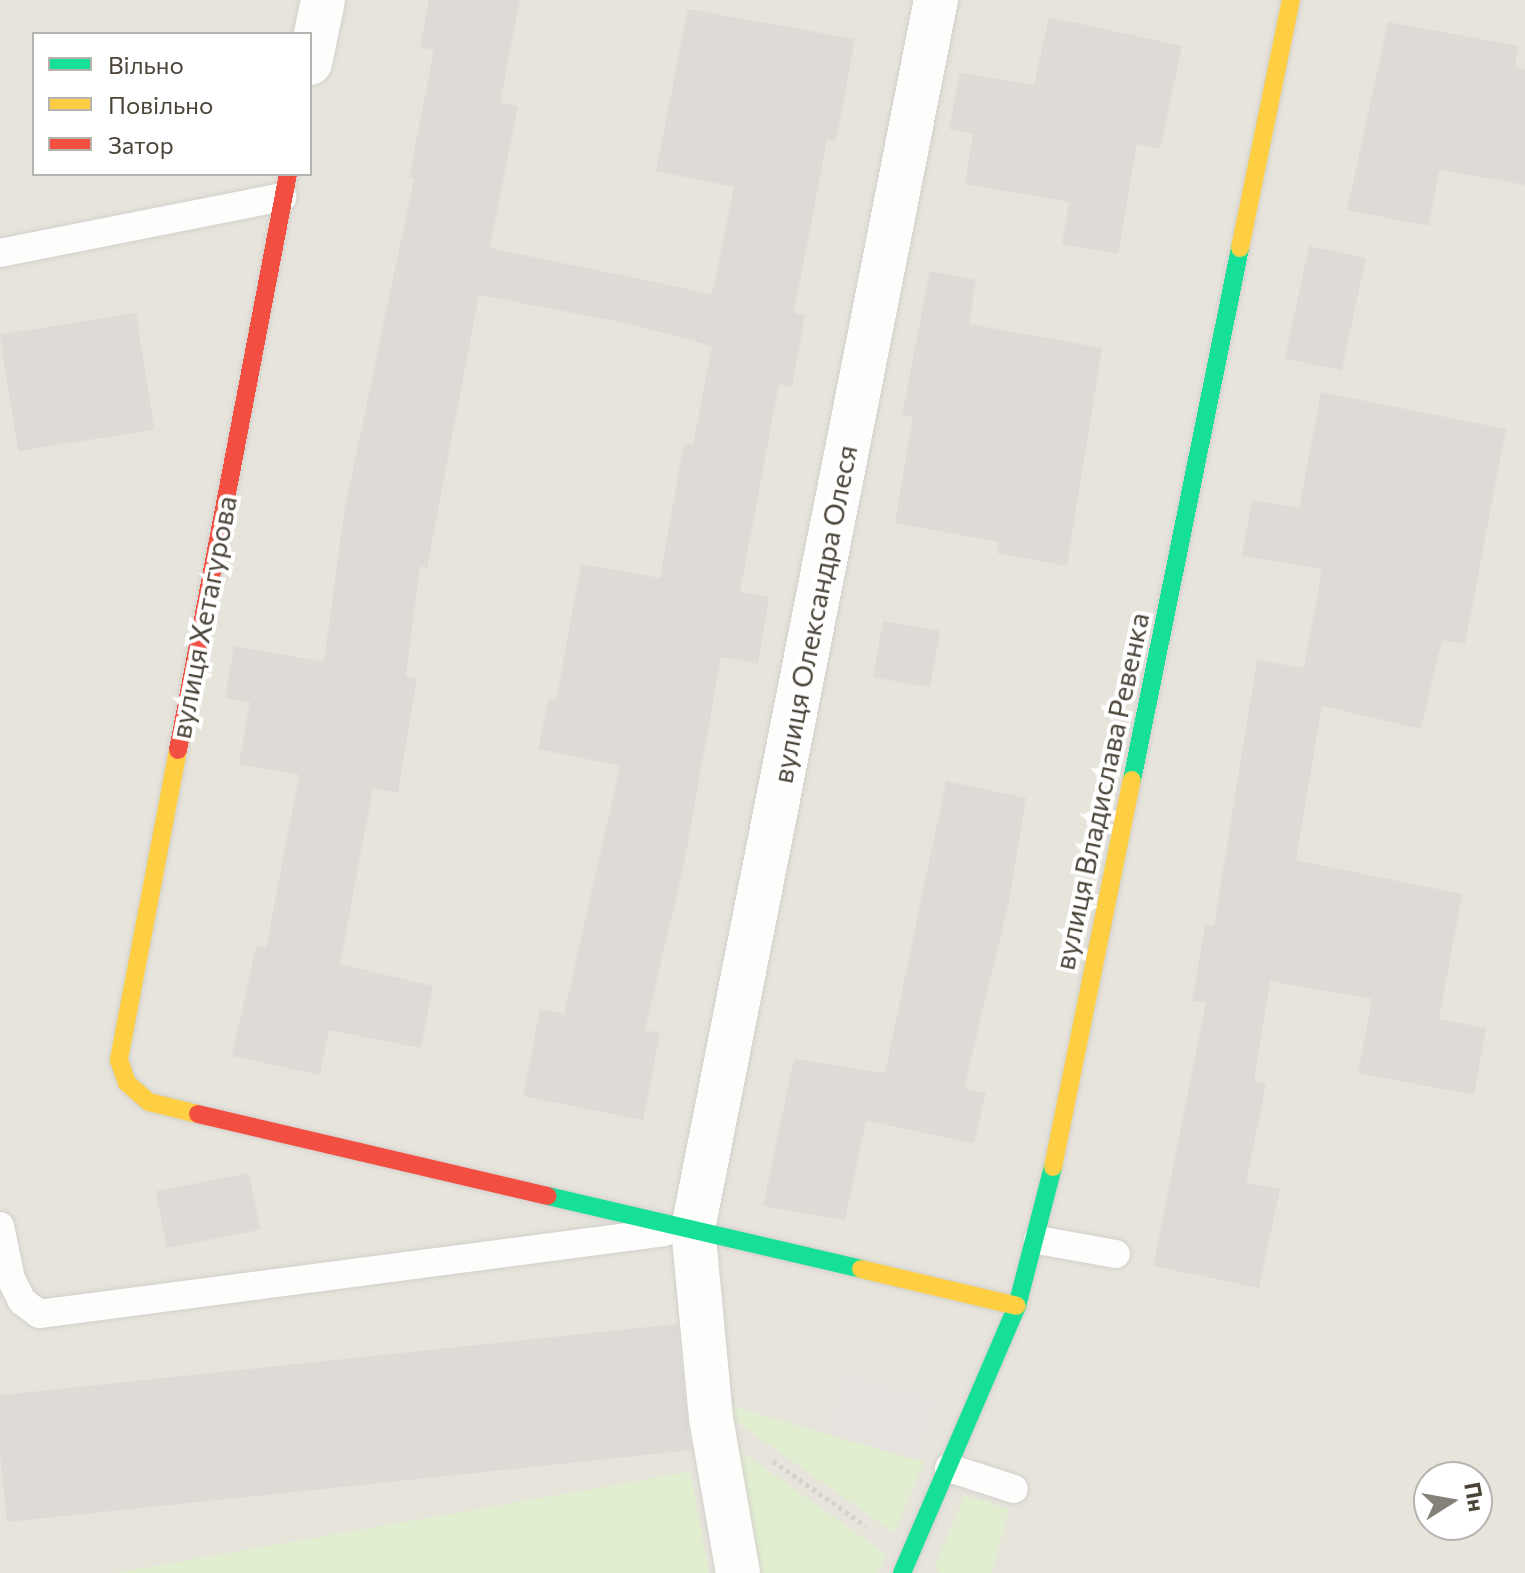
<!DOCTYPE html>
<meta charset="utf-8">
<style>
body{margin:0}
#map{position:relative;width:1525px;height:1573px;overflow:hidden;background:#f4f2ee;font-family:Commissioner,sans-serif}
div>[style]{position:absolute}
[style*='--x']{left:calc(var(--x)*1px);top:calc(var(--y)*1px);width:calc(var(--w)*1px);rotate:calc(var(--a)*1deg)}
.residential>*{inset:0;background:#e7e4dc}
.green>*{inset:0;background:#e1eecf}
.parking>*{inset:0;background:#e6e3df;transform-origin:0 0}
.building>*{inset:0;background:#dedbd6;transform-origin:0 0}
.path>*{height:5px;margin-top:-2.5px;transform-origin:0;background:repeating-linear-gradient(90deg,#d3d2cc 0 4px,transparent 0 8px)}
.roads{filter:drop-shadow(0 0 2px #d2d0cb) drop-shadow(0 0 2px #d2d0cb)}
.lane>*{height:28px;margin:-14px;padding:0 14px;transform-origin:14px;border-radius:14px;background:#fdfdfc}
.street>*{height:44px;margin:-22px;padding:0 22px;transform-origin:22px;border-radius:22px;background:#fdfdfc}
.fast>*{height:18px;margin:-9px;padding:0 9px;transform-origin:9px;border-radius:9px;background:#16e098}
.slow>*{height:18px;margin:-9px;padding:0 9px;transform-origin:9px;border-radius:9px;background:#ffcf43}
.jam>*{height:18px;margin:-9px;padding:0 9px;transform-origin:9px;border-radius:9px;background:#f24e42}
span{translate:-50% -50%;white-space:nowrap;text-align:center;line-height:1.15;-webkit-text-stroke:8px #fff;paint-order:stroke}
.street-label{font-size:28px;color:#4b4439}
.legend{position:absolute;left:32px;top:32px;width:280px;height:144px;box-sizing:border-box;background:#fff;border:2px solid #b7b4b0;margin:0;padding:10px 14px;list-style:none;font-size:24px;color:#4b4439}
.legend li{display:flex;align-items:center;gap:16px;height:40px}
.legend b{width:40px;border:2px solid #b7b4b0}
.north{position:absolute;left:1413px;top:1461px;width:80px;height:80px;box-sizing:border-box;background:#fff;border:2px solid #b7b4b0;border-radius:50%;rotate:79deg;font-size:22px;font-weight:700;line-height:32px;text-align:center;color:#4b4439}
.north::after{content:'';display:block;margin:auto;width:28px;height:36px;background:#868178;clip-path:polygon(50% 0,100% 100%,50% 72%,0 100%)}
</style>
<div id="map">
<div class="residential">
<i style="clip-path:polygon(evenodd,0 0,1525px 0,1525px 1573px,0 1573px,0 0,34px 34px,310px 34px,310px 174px,34px 174px,34px 34px,0 0,1429px 1477px,1477px 1477px,1477px 1525px,1429px 1525px,1429px 1477px)"></i>
</div>
<div class="green">
<i style="clip-path:polygon(731px 1406px,924px 1462px,894px 1533px,734px 1420px)"></i>
<i style="clip-path:polygon(739px 1450px,886px 1554px,878px 1573px,761px 1573px)"></i>
<i style="clip-path:polygon(690px 1471px,709px 1573px,115px 1573px,683px 1473px)"></i>
<i style="clip-path:polygon(965px 1495px,1009px 1509px,992px 1573px,940px 1573px,934px 1568px)"></i>
</div>
<div class="parking">
<i style="left:843px;top:1372px;width:97px;height:64px;rotate:16deg"></i>
</div>
<div class="building">
<i style="clip-path:polygon(429px 0,520px 0,500px 103px,518px 106px,490px 248px,712px 294px,734px 187px,656px 171px,688px 9px,855px 39px,836px 141px,827px 140px,794px 313px,805px 315px,792px 387px,779px 384px,740px 592px,769px 597px,758px 664px,721px 657px,684px 864px,645px 1030px,660px 1033px,643px 1120px,523px 1096px,540px 1009px,564px 1014px,620px 766px,538px 749px,549px 699px,556px 701px,581px 564px,660px 578px,684px 443px,693px 445px,712px 346px,626px 323px,479px 295px,427px 568px,420px 566px,406px 676px,417px 678px,398px 793px,373px 788px,340px 964px,433px 986px,421px 1048px,329px 1030px,320px 1075px,232px 1056px,256px 946px,266px 948px,299px 775px,239px 764px,250px 702px,225px 698px,234px 646px,324px 662px,344px 513px,414px 178px,409px 177px,434px 50px,420px 47px)"></i>
<i style="clip-path:polygon(1049px 17px,1182px 46px,1160px 149px,1137px 144px,1118px 254px,1062px 244px,1069px 202px,965px 184px,973px 134px,949px 129px,960px 73px,1034px 85px)"></i>
<i style="clip-path:polygon(1388px 22px,1519px 46px,1515px 67px,1525px 69px,1525px 185px,1439px 170px,1429px 226px,1347px 210px)"></i>
<i style="left:1309px;top:246px;width:58px;height:115px;rotate:12deg"></i>
<i style="clip-path:polygon(930px 271px,976px 280px,969px 324px,1102px 348px,1067px 566px,997px 553px,999px 542px,895px 523px,913px 417px,902px 415px)"></i>
<i style="left:136px;top:313px;width:118px;height:138px;rotate:81deg"></i>
<i style="clip-path:polygon(1321px 392px,1506px 429px,1465px 644px,1442px 640px,1421px 729px,1322px 706px,1296px 860px,1462px 894px,1439px 1019px,1486px 1028px,1474px 1095px,1358px 1073px,1372px 999px,1270px 981px,1254px 1081px,1266px 1084px,1246px 1183px,1280px 1189px,1259px 1288px,1153px 1266px,1206px 1003px,1192px 1001px,1205px 925px,1214px 926px,1257px 660px,1304px 668px,1322px 569px,1242px 556px,1252px 500px,1299px 508px)"></i>
<i style="left:883px;top:621px;width:58px;height:57px;rotate:10deg"></i>
<i style="clip-path:polygon(946px 781px,1026px 798px,1009px 901px,964px 1088px,986px 1093px,974px 1143px,866px 1121px,845px 1220px,763px 1206px,794px 1059px,885px 1073px)"></i>
<i style="left:249px;top:1173px;width:58px;height:95px;rotate:79deg"></i>
<i style="left:677px;top:1324px;width:127px;height:687px;rotate:84deg"></i>
</div>
<div class="path">
<i style="--x:773;--y:1461;--w:113;--a:35"></i>
</div>
<div class="roads">
<div class="lane">
<i style="--x:0;--y:253;--w:288;--a:-11.2"></i>
<i style="--x:0;--y:1226;--w:54;--a:78.3"></i>
<i style="--x:11;--y:1279;--w:25;--a:63"></i>
<i style="--x:22;--y:1301;--w:21;--a:37"></i>
<i style="--x:39;--y:1314;--w:631;--a:-7.46"></i>
<i style="--x:1038;--y:1240;--w:79;--a:10.2"></i>
<i style="--x:949;--y:1468;--w:68;--a:17.9"></i>
</div>
<div class="street">
<i style="--x:310;--y:63;--w:64;--a:-78.3"></i>
<i style="--x:738;--y:1573;--w:157;--a:-99.9"></i>
<i style="--x:711;--y:1418;--w:190;--a:-95.4"></i>
<i style="--x:693;--y:1229;--w:1253;--a:-78.82"></i>
</div>
<div class="fast">
<i style="--x:1132;--y:780;--w:543;--a:-78.52"></i>
<i style="--x:548;--y:1196;--w:321;--a:13.1"></i>
<i style="--x:902;--y:1573;--w:291;--a:-66.7"></i>
<i style="--x:1017;--y:1306;--w:144;--a:-75.5"></i>
</div>
<div class="slow">
<i style="--x:1240;--y:248;--w:253;--a:-78.4"></i>
<i style="--x:178;--y:750;--w:316;--a:100.8"></i>
<i style="--x:119;--y:1060;--w:24;--a:71"></i>
<i style="--x:127;--y:1083;--w:29;--a:41"></i>
<i style="--x:149;--y:1102;--w:50;--a:13.8"></i>
<i style="--x:1053;--y:1167;--w:395;--a:-78.5"></i>
<i style="--x:861;--y:1269;--w:160;--a:13.3"></i>
</div>
<div class="jam">
<i style="--x:178;--y:750;--w:586;--a:-79.19"></i>
<i style="--x:198;--y:1114;--w:359;--a:13.2"></i>
</div>
</div>
<div class="street-label">
<span style="left:814px;top:614px;rotate:-79deg">вулиця Олександра Олеся</span>
<span style="left:203px;top:617px;rotate:-79deg">вулиця Хетагурова</span>
<span style="left:1101px;top:791px;rotate:-78deg">вулиця Владислава Ревенка</span>
</div>
<ul class="legend">
<li><b style="height:10px;background:#16e098"></b>Вільно</li>
<li><b style="height:10px;background:#ffcf43"></b>Повільно</li>
<li><b style="height:10px;background:#f24e42"></b>Затор</li>
</ul>
<div class="north">Пн</div>
</div>
